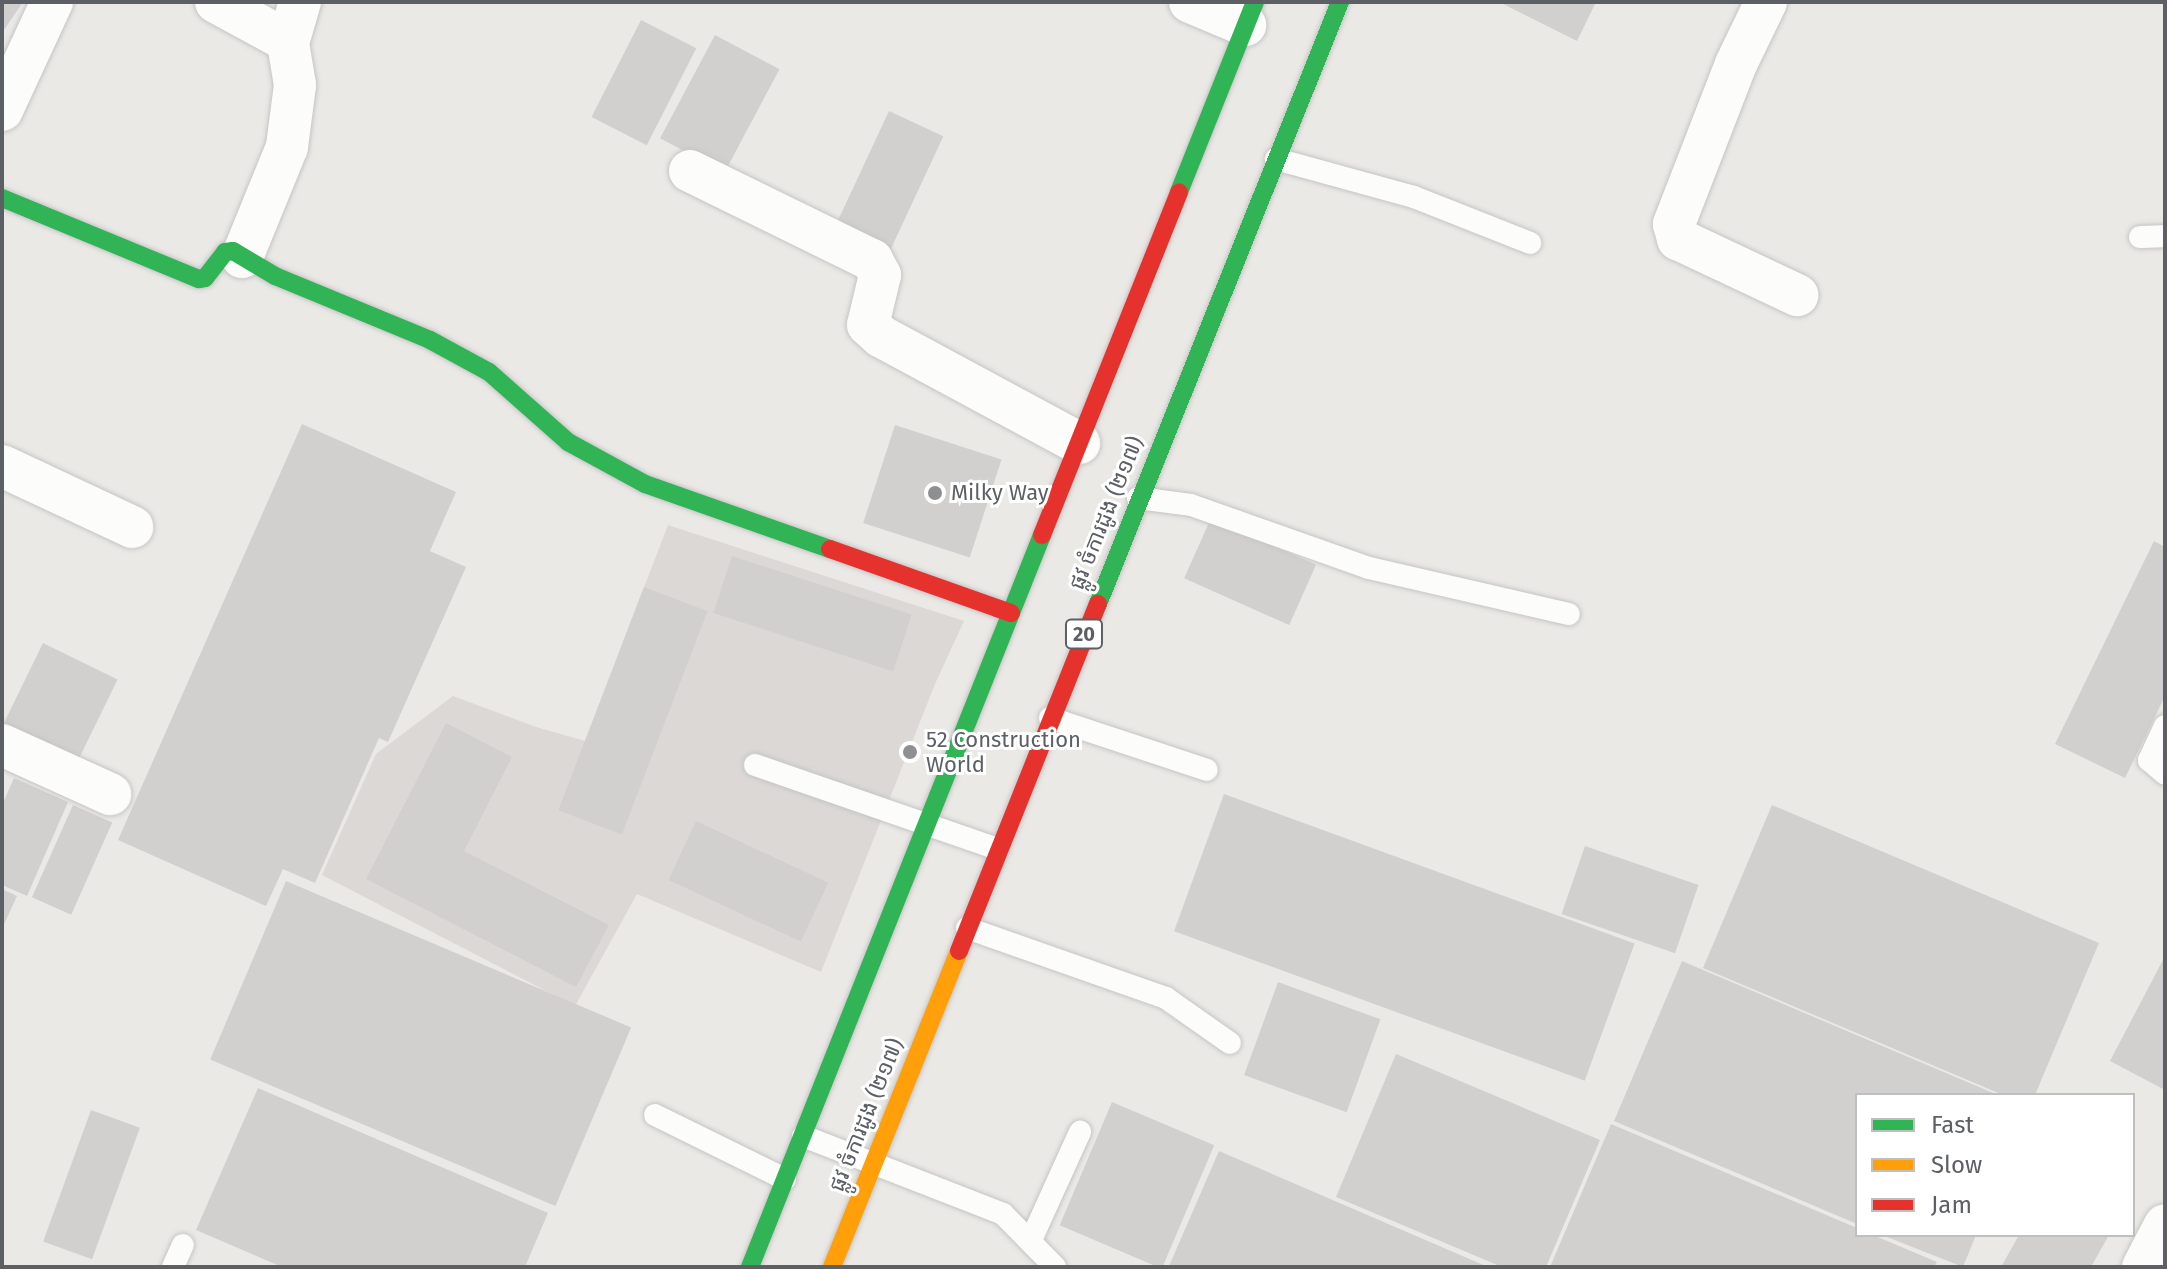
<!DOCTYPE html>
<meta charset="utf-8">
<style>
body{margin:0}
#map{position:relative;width:2167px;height:1269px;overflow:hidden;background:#ebe9e6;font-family:"Fira Sans","Noto Sans Khmer",sans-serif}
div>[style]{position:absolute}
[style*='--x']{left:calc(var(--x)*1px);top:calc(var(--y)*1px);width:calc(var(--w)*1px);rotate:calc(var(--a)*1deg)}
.education>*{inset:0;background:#dbd8d5}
.building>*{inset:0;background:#d2d0cf;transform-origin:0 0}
.roads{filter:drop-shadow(0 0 2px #c5c5c5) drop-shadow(0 0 2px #c5c5c5)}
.lane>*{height:22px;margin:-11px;padding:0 11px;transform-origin:11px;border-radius:11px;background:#fcfcfb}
.street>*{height:42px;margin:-21px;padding:0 21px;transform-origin:21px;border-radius:21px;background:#fcfcfb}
.fast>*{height:18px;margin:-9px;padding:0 9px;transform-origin:9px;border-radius:9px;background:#30b455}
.slow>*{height:18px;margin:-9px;padding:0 9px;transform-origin:9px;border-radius:9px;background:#ff9f0a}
.jam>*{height:18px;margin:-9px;padding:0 9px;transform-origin:9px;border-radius:9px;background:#e5322d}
.dots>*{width:22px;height:22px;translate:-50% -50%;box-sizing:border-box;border:4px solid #fff;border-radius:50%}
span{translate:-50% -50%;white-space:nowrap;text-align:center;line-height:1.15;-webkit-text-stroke:6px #fff;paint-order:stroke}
.shield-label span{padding:2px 6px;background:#fff;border:2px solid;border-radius:6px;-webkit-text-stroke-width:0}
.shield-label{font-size:20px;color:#5c5f63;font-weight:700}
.poi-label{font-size:22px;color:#5c5f63}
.left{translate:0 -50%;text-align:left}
.street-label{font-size:22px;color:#5c5f63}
.frame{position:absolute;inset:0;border:4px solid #5c5f63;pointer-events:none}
.legend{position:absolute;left:1855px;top:1093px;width:280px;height:144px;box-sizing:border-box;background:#fff;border:2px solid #bebfc1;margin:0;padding:10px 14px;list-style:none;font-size:24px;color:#5c5f63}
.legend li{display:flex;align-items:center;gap:16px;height:40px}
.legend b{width:40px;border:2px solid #bebfc1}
</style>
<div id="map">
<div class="education">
<i style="clip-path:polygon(668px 525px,964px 621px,935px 684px,821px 972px,637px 894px,575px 1006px,322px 875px,376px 754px,453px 696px,536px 727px,585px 741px)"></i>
</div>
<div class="building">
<i style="clip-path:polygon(2px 2px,23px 2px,2px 33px)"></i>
<i style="clip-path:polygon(1499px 2px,1596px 2px,1577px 41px)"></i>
<i style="left:641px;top:20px;width:62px;height:109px;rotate:27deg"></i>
<i style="left:715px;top:35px;width:73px;height:117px;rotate:28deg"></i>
<i style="left:889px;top:111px;width:60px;height:128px;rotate:25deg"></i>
<i style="clip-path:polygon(302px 424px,456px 492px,430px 551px,466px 567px,388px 742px,379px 738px,315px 883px,283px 869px,266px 906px,118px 840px)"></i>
<i style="left:895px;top:425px;width:112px;height:103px;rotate:18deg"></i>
<i style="left:1211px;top:518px;width:115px;height:66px;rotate:24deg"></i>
<i style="clip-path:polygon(2154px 541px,2165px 547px,2165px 696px,2125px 778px,2055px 744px)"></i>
<i style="left:732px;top:556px;width:189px;height:60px;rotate:18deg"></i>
<i style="left:644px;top:587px;width:68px;height:239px;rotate:21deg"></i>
<i style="left:43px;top:643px;width:83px;height:94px;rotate:26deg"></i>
<i style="clip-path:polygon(446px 723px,512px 757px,464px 851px,609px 925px,576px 987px,366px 879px)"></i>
<i style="clip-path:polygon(14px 778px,68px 802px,27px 896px,2px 885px,2px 805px)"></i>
<i style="left:1224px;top:794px;width:437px;height:146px;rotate:20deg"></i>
<i style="left:73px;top:805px;width:43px;height:101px;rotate:24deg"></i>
<i style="clip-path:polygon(1772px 805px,2099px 943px,2035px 1095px,2003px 1095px,1703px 968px)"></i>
<i style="left:696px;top:821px;width:146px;height:65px;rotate:25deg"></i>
<i style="left:1585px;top:846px;width:120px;height:72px;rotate:19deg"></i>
<i style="left:286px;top:881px;width:375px;height:194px;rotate:23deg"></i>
<i style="clip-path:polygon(2px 889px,17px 896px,2px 929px)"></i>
<i style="clip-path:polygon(2165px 956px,2165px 1090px,2110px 1061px)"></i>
<i style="clip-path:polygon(1682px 961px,1998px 1095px,1857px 1095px,1857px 1224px,1614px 1121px)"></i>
<i style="left:1278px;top:982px;width:109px;height:99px;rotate:20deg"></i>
<i style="clip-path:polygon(1396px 1054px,1600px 1140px,1546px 1267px,1502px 1267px,1336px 1197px)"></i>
<i style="clip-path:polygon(258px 1088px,548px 1213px,525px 1267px,282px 1267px,196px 1230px)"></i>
<i style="left:1112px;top:1102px;width:111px;height:134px;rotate:23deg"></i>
<i style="left:91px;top:1110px;width:52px;height:140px;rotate:20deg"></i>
<i style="clip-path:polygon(1611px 1124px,1857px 1228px,1857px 1235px,1873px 1235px,1937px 1262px,1934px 1267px,1550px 1267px)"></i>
<i style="clip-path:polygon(1219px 1151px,1488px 1267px,1169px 1266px)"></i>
<i style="clip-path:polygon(1882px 1235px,1976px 1235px,1963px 1267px)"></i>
<i style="clip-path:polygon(2019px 1235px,2109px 1235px,2091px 1267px,2001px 1267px)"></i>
</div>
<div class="roads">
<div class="lane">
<i style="--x:1276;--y:159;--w:143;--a:15.4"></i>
<i style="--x:1414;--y:197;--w:125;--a:21.6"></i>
<i style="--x:2140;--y:237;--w:25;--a:-2"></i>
<i style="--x:1138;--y:498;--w:53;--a:7.5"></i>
<i style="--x:1191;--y:505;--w:189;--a:19.5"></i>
<i style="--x:1369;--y:568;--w:205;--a:13"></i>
<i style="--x:1050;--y:718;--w:165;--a:18.3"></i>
<i style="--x:2165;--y:726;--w:38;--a:115"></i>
<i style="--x:2149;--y:760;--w:21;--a:41"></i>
<i style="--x:755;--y:765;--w:257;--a:19.1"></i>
<i style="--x:967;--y:928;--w:211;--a:19.4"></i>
<i style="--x:1166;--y:998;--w:78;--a:35.1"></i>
<i style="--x:655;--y:1115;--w:145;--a:26.2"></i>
<i style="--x:803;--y:1136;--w:215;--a:21.3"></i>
<i style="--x:1003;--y:1214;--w:74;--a:45.5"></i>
<i style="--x:1031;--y:1240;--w:119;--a:-65.6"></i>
<i style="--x:173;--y:1267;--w:24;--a:-66"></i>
</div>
<div class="street">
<i style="--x:216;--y:2;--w:75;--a:28.6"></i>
<i style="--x:282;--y:38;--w:8;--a:40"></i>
<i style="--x:288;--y:43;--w:43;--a:80.5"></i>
<i style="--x:295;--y:85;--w:63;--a:97.4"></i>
<i style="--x:287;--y:147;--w:119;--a:112.2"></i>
<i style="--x:1190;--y:2;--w:60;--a:22.7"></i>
<i style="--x:1766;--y:2;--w:69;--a:115.8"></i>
<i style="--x:1736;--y:64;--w:172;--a:111.2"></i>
<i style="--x:1674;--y:224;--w:16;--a:75"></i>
<i style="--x:1678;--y:239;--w:132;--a:25.2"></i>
<i style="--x:288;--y:43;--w:43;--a:-73.7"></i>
<i style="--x:2;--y:110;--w:119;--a:-65.2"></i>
<i style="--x:690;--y:171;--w:203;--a:26.1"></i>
<i style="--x:872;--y:260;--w:17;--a:62"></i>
<i style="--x:880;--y:275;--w:51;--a:103.5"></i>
<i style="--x:868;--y:325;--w:18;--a:41"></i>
<i style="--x:882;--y:337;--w:224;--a:28.3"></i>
<i style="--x:2;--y:466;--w:144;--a:25.1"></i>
<i style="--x:2;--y:745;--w:119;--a:24.4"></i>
<i style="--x:2143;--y:1267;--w:47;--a:-62.4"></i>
</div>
<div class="fast">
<i style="--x:1179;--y:192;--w:205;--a:-68.2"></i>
<i style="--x:2;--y:198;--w:213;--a:22.4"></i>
<i style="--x:199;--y:279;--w:6;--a:-9"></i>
<i style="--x:205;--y:278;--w:33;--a:-52"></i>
<i style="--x:225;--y:252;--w:8;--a:-7"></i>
<i style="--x:233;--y:251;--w:49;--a:30.8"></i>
<i style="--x:275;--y:276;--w:168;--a:22.4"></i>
<i style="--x:430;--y:340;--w:67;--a:28.5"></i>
<i style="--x:489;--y:372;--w:106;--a:41.5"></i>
<i style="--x:568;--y:442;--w:88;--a:28.6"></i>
<i style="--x:645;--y:484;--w:196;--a:19.4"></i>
<i style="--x:1098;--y:604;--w:649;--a:-68.1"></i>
<i style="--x:750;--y:1267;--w:788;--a:-68.25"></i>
</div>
<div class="slow">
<i style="--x:832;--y:1267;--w:341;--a:-68.1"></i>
</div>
<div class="jam">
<i style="--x:1042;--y:535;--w:369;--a:-68.2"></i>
<i style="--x:830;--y:549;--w:192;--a:19.5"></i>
<i style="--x:959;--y:951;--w:374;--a:-68.2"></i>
</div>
</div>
<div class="dots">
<i style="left:935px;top:493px;background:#8e8f91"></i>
<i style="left:910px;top:752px;background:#8e8f91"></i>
</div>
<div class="shield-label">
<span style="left:1084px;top:634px">20</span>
</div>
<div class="poi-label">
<span class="left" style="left:951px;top:493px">Milky Way</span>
<span class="left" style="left:926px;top:752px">52 Construction<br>World</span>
</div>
<div class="street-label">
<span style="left:1106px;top:513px;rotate:-68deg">ផ្លូវ ចំការដូង (២១៧)</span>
<span style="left:866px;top:1115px;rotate:-68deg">ផ្លូវ ចំការដូង (២១៧)</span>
</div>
<div class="frame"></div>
<ul class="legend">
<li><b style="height:10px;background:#30b455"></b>Fast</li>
<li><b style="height:10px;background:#ff9f0a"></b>Slow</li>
<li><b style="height:10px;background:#e5322d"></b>Jam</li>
</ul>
</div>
